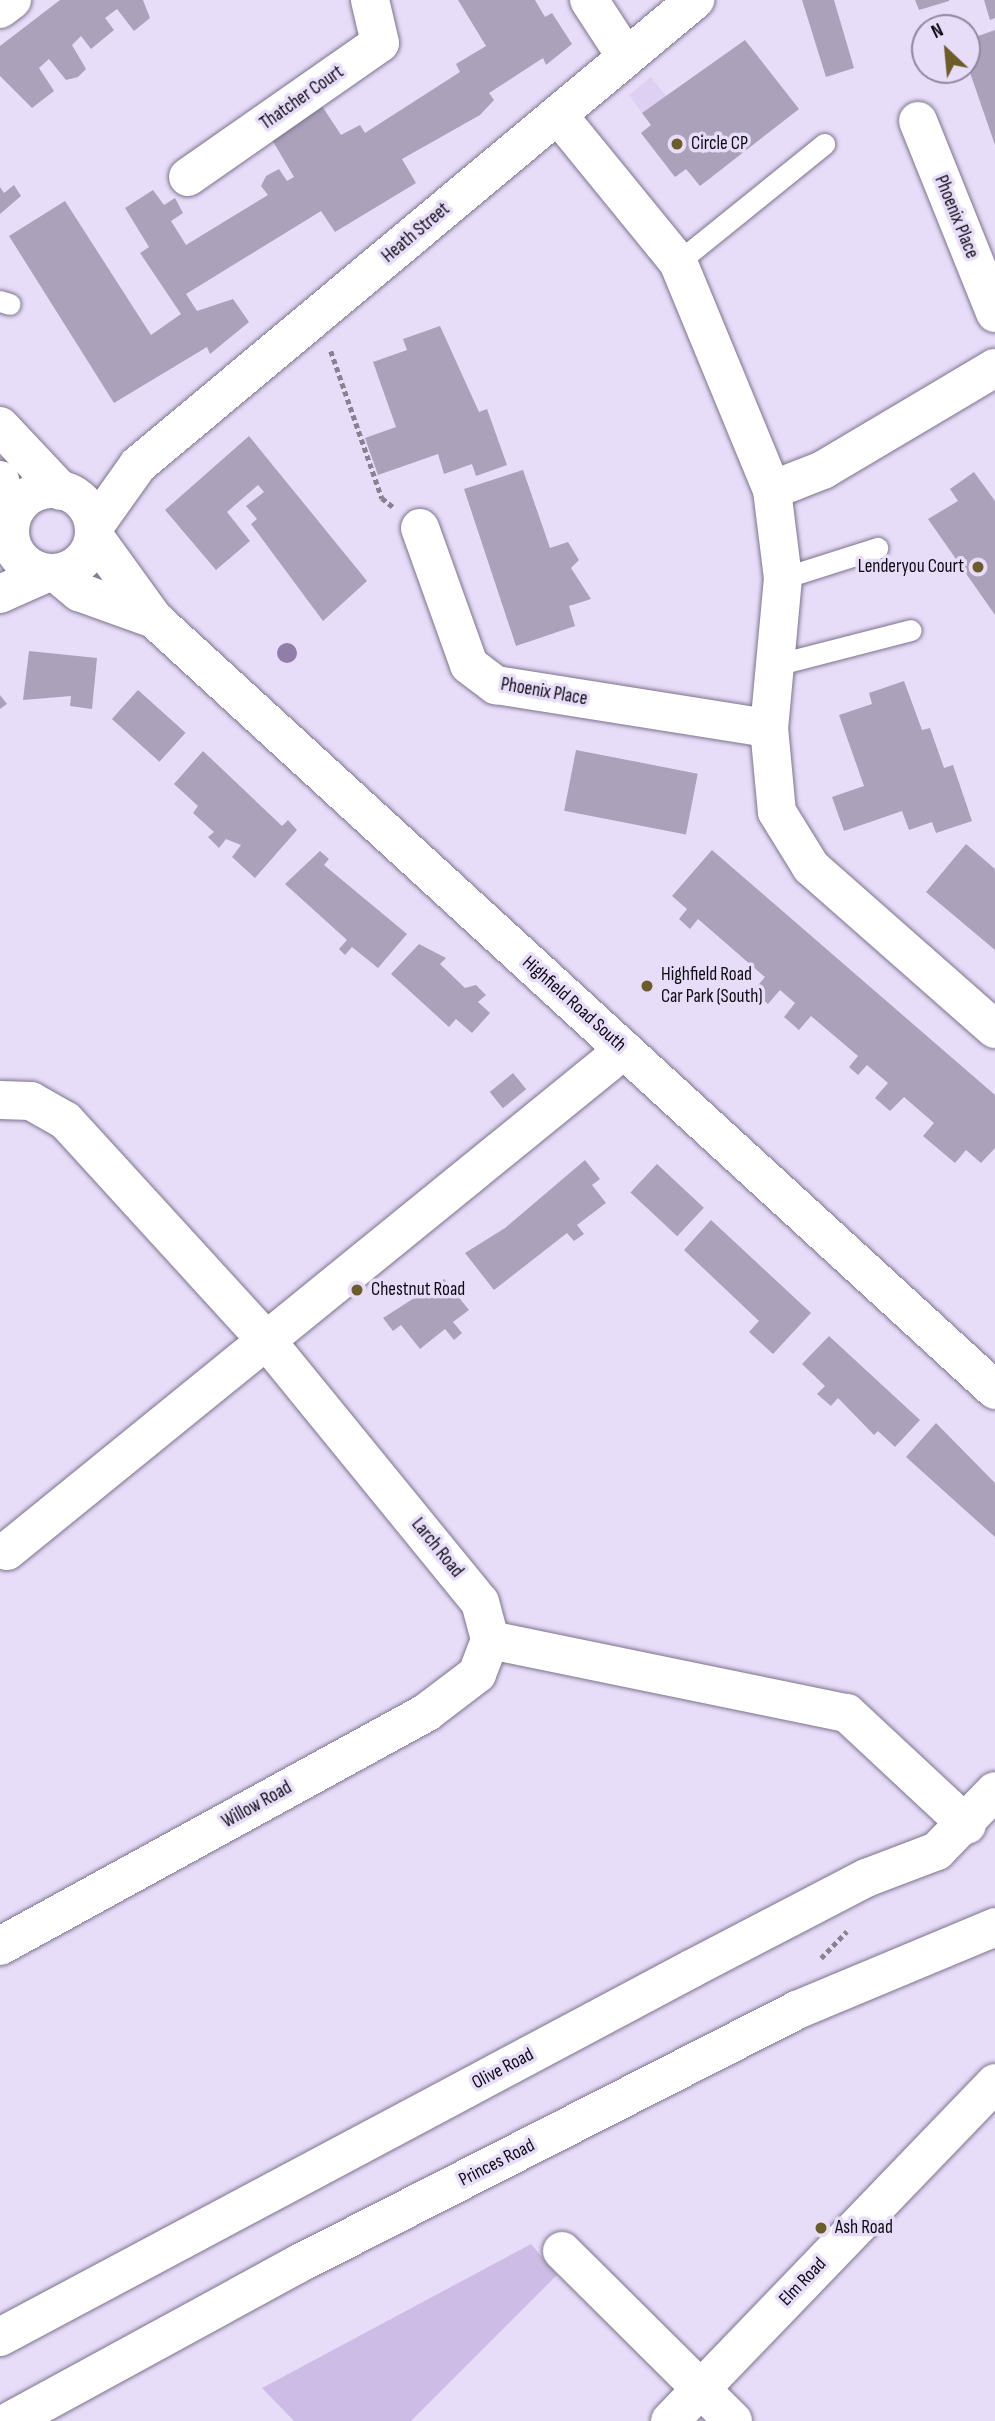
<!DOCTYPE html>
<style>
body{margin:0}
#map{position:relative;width:995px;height:2421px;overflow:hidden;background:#e8ddf9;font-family:"Sofia Sans Condensed",sans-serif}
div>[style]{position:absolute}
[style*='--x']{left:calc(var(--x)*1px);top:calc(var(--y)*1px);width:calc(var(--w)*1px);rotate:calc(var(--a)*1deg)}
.built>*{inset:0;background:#ded0f2}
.green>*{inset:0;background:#cdbde6}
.building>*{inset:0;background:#aba1bb;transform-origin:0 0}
.path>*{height:4.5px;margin-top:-2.25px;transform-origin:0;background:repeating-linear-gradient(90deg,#888194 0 5px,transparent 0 8.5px)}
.roads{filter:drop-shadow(0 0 2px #7d738c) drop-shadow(0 0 2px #7d738c)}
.lane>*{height:21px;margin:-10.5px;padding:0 10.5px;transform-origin:10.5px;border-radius:10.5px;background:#fff}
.street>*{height:38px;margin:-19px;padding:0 19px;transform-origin:19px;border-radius:19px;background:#fff}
.secondary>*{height:38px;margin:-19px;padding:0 19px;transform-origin:19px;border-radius:19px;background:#fff}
.secondary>.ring{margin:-19px;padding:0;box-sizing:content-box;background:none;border:38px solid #fff;border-radius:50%}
.trees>*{width:20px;height:20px;margin:-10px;border-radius:50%;background:#917da9}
.dots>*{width:19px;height:19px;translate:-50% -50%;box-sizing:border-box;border:4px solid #e8ddf9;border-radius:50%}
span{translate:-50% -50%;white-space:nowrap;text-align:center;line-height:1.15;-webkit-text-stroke:7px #e8ddf9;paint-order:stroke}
.street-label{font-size:19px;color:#0d0a12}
.poi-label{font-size:19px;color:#0d0a12}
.left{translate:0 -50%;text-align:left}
.right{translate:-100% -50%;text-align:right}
.north{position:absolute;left:911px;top:14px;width:70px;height:70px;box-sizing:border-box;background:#e8ddf9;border:2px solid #90899d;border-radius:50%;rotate:334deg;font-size:19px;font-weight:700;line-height:28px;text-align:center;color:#0d0a12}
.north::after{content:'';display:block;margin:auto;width:24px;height:32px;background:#6b5c29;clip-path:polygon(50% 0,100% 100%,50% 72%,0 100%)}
</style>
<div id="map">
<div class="built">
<i style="clip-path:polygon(651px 77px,724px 168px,700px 186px,687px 169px,675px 177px,641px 133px,651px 125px,629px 95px)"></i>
</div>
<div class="green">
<i style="clip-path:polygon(531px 2244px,557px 2275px,411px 2421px,294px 2421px,262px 2388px)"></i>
</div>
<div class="building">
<i style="clip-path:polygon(60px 0,143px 0,150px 18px,134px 31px,117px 9px,105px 18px,114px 30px,91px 49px,81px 36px,72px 45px,86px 69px,78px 77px,66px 80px,49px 59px,39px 68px,54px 91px,32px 108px,0 76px,0 46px)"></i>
<i style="clip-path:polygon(458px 0,535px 0,545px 17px,552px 13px,572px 44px,546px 65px,543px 58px,489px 93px,494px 100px,480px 115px,402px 159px,416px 183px,335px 232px,321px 211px,186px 294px,197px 311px,233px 299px,249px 322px,210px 354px,207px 347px,114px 403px,9px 236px,65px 201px,151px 335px,181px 314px,140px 253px,149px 247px,125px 208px,153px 190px,164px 205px,175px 198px,183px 213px,171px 221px,186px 245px,268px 195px,261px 186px,266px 176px,279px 169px,287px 181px,294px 177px,271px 138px,322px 106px,341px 135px,360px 125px,365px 133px,460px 72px,456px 64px,486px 46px)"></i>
<i style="clip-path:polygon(802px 0,834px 0,854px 68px,826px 77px)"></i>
<i style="clip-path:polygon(915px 0,949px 0,949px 1px,919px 10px)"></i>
<i style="clip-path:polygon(984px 0,995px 0,995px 18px,990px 20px)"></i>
<i style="clip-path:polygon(995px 30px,995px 145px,967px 64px,967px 40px)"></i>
<i style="clip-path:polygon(745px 40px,799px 109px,700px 186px,686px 169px,675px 177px,641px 133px,651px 125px,642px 113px)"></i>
<i style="clip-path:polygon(14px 185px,21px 196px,0 214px,0 187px,4px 193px)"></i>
<i style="clip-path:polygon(440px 326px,479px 412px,487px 409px,507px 465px,476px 476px,472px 464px,444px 474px,438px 454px,378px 475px,365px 438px,396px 427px,373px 362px,407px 350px,403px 339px)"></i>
<i style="clip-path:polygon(249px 436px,367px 581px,323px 621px,251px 524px,257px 519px,246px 506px,264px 492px,258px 485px,227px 512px,250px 541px,216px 570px,165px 510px)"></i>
<i style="clip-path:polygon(523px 470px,550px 548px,568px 542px,579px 560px,571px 568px,591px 599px,569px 606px,575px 626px,516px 646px,464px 489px)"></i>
<i style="clip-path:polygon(974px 472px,995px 501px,995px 615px,928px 519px,958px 501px,950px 489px)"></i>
<i style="clip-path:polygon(29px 651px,97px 658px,92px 709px,70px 706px,71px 696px,23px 700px)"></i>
<i style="clip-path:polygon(904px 681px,922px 730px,930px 728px,944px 768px,953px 765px,972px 821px,936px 833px,932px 822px,909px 830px,902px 811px,844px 831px,832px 797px,864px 786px,839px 715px,872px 704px,869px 693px)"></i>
<i style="left:138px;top:690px;width:64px;height:39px;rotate:42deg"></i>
<i style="clip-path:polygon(0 695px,7px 704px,0 709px)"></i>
<i style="left:576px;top:750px;width:124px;height:62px;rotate:11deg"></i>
<i style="clip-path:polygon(203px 751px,282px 826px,288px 820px,297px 830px,255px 878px,232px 857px,241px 845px,226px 839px,219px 848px,208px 837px,214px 832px,193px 813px,198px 806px,174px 784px)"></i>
<i style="clip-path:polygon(966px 844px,995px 869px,995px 950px,926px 892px)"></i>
<i style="clip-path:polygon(712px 850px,995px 1095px,995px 1148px,981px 1163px,966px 1150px,955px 1163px,923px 1136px,934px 1123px,904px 1097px,890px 1111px,875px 1098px,888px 1083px,867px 1065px,858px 1075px,849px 1067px,858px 1056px,811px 1016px,799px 1030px,784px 1017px,795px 1003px,780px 990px,768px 1004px,753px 991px,765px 977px,698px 919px,690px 929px,679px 919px,687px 909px,672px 896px)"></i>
<i style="clip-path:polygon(320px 851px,329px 859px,324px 865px,407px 934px,378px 968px,352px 947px,345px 955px,339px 949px,347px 940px,285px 884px)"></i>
<i style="clip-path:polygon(419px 944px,446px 958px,440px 964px,465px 988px,476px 985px,486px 995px,478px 1002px,490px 1013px,472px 1033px,456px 1019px,449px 1027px,391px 974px)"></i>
<i style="left:513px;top:1073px;width:21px;height:30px;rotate:51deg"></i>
<i style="clip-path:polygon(585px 1160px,600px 1179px,592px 1185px,606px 1203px,577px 1225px,584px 1234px,574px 1241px,567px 1233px,494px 1290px,465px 1253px,505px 1228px)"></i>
<i style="left:657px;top:1164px;width:64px;height:39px;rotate:43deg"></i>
<i style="clip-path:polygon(711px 1220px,811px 1313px,773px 1354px,749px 1332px,759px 1321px,684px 1250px)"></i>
<i style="clip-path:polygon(444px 1279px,469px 1310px,453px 1322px,462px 1333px,454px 1340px,445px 1329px,420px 1349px,401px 1325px,393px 1331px,383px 1318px)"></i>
<i style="clip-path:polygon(829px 1336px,920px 1420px,895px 1447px,878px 1431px,874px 1435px,838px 1398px,831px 1406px,817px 1394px,825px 1386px,802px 1364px)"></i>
<i style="clip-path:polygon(936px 1423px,995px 1483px,995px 1537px,906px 1457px)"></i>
</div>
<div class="path">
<i style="--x:331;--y:351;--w:156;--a:70.9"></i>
<i style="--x:382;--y:498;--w:14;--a:39"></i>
<i style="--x:821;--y:1958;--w:37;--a:-46"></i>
</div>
<div class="roads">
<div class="lane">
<i style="--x:678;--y:262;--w:188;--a:-38.9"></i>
<i style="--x:0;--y:301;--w:10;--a:17"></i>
<i style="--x:783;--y:578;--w:99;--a:-17.7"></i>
<i style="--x:775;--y:665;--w:140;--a:-14.4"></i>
</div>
<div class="street">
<i style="--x:589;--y:0;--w:68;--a:57"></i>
<i style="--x:0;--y:9;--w:15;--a:-37"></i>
<i style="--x:558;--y:115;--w:190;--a:50.8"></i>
<i style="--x:678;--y:262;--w:247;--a:67.6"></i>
<i style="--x:772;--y:490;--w:89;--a:82.9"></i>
<i style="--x:783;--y:578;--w:151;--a:95.3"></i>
<i style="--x:918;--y:121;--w:207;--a:68.1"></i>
<i style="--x:188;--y:177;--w:234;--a:-34.9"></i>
<i style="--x:380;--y:43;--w:44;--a:-103.1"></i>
<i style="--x:772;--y:490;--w:55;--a:-21.4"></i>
<i style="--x:823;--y:470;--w:200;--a:-30.7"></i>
<i style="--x:420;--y:528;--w:145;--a:70.3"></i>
<i style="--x:469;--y:665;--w:34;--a:37"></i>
<i style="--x:496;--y:685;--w:276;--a:9"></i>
<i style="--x:769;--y:728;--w:84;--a:84.6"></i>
<i style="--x:777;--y:812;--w:65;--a:58.3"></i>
<i style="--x:811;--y:867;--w:245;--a:41.4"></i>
<i style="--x:0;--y:1100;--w:31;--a:2"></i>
<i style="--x:31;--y:1101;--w:40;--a:29.7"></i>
<i style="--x:66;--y:1121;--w:297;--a:47.6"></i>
<i style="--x:266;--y:1340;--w:338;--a:50.8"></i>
<i style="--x:480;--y:1602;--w:39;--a:75"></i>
<i style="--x:7;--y:1551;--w:795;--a:-39.08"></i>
<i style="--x:490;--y:1640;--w:364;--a:11.6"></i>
<i style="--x:847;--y:1713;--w:164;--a:43"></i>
<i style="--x:0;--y:1946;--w:487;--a:-28.7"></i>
<i style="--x:427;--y:1712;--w:63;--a:-37.2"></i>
<i style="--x:477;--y:1674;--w:36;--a:-69"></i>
<i style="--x:562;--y:2251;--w:241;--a:44.8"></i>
<i style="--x:0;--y:2337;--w:783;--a:-28.04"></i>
<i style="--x:691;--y:1969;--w:197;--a:-27.5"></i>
<i style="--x:866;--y:1878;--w:76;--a:-20.8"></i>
<i style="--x:937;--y:1851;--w:83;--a:-46"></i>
<i style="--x:670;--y:2421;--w:469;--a:-46.1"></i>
</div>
<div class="secondary">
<i style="--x:0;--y:426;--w:89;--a:46.8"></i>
<i style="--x:0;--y:480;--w:43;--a:75.3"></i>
<i class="ring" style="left:10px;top:489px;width:46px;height:46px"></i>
<i style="--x:94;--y:527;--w:76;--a:-54.6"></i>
<i style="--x:138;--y:465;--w:726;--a:-39.86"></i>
<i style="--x:94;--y:536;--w:102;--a:54.1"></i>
<i style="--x:154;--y:619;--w:1141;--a:42.51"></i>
<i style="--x:56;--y:573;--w:30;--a:40"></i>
<i style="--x:79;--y:592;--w:80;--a:19.8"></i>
<i style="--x:0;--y:594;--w:51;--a:-24.1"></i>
<i style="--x:10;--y:2421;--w:330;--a:-28.6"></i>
<i style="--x:300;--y:2263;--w:558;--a:-26.98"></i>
<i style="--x:797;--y:2010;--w:215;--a:-22.7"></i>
</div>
</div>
<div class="trees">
<i style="left:287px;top:653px"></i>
</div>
<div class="dots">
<i style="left:677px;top:144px;background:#6b5c29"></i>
<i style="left:978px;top:567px;background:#6b5c29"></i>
<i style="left:647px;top:986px;background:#6b5c29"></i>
<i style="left:357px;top:1290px;background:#6b5c29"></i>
<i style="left:821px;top:2228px;background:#6b5c29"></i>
</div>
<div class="street-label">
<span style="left:302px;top:98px;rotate:-35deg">Thatcher Court</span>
<span style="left:956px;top:217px;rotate:68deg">Phoenix Place</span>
<span style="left:416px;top:233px;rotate:-40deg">Heath Street</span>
<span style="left:544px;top:692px;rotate:10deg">Phoenix Place</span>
<span style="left:574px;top:1004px;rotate:42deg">Highfield Road South</span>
<span style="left:437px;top:1548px;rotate:51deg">Larch Road</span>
<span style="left:257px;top:1805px;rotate:-29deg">Willow Road</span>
<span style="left:503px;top:2069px;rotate:-28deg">Olive Road</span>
<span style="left:497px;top:2163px;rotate:-27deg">Princes Road</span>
<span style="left:803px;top:2282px;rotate:-46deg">Elm Road</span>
</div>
<div class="poi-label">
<span class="left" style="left:691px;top:144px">Circle CP</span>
<span class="right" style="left:964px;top:567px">Lenderyou Court</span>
<span class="left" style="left:661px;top:986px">Highfield Road<br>Car Park (South)</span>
<span class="left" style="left:371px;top:1290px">Chestnut Road</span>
<span class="left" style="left:835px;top:2228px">Ash Road</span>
</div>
<div class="north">N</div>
</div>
